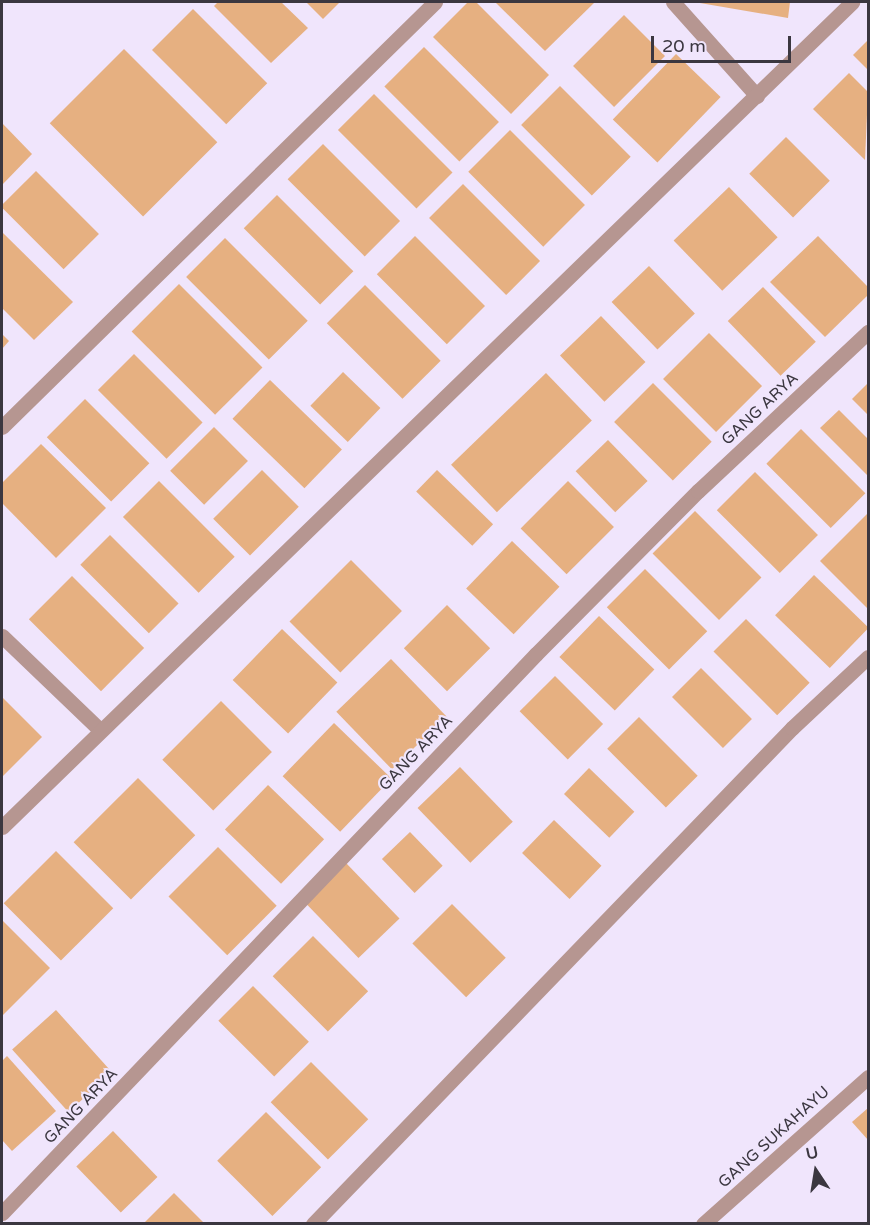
<!DOCTYPE html>
<style>
body{margin:0}
#map{position:relative;width:870px;height:1225px;overflow:hidden;background:#f0e5fc;font-family:"Varela Round",sans-serif}
div>[style]{position:absolute}
[style*='--x']{left:calc(var(--x)*1px);top:calc(var(--y)*1px);width:calc(var(--w)*1px);rotate:calc(var(--a)*1deg)}
.building>*{inset:0;background:#e6b081;transform-origin:0 0}
.minor>*{height:15px;margin:-7.5px;padding:0 7.5px;transform-origin:7.5px;border-radius:7.5px;background:#b69691}
span{translate:-50% -50%;white-space:nowrap;text-align:center;line-height:1.15;-webkit-text-stroke:4.5px #f0e5fc;paint-order:stroke}
.street-label{font-size:16px;color:#3b3740}
.frame{position:absolute;inset:0;border:3px solid #3b3740;pointer-events:none}
.north{position:absolute;left:786px;top:1141px;width:60px;height:60px;-webkit-text-stroke:4px #f0e5fc;paint-order:stroke;rotate:348deg;font-size:16px;font-weight:700;line-height:24px;text-align:center;color:#3b3740}
.north::after{content:'';display:block;margin:auto;width:21px;height:27px;background:#3b3740;clip-path:polygon(50% 0,100% 100%,50% 72%,0 100%)}
.scale{position:absolute;left:651px;top:36px;width:140px;height:27px;box-sizing:border-box;border:3px solid #3b3740;border-top:0;padding-left:8px;font-size:18px;line-height:21px;white-space:nowrap;color:#3b3740;-webkit-text-stroke:4px #f0e5fc;paint-order:stroke}
</style>
<div id="map">
<div class="building">
<i style="clip-path:polygon(218px 2px,281px 2px,308px 28px,271px 63px,214px 6px)"></i>
<i style="clip-path:polygon(306px 2px,340px 2px,323px 19px)"></i>
<i style="clip-path:polygon(468px 2px,476px 2px,549px 75px,511px 114px,433px 37px)"></i>
<i style="clip-path:polygon(495px 2px,595px 2px,545px 51px)"></i>
<i style="clip-path:polygon(694px 2px,790px 2px,788px 18px)"></i>
<i style="left:193px;top:9px;width:105px;height:58px;rotate:45deg"></i>
<i style="left:624px;top:15px;width:58px;height:72px;rotate:45deg"></i>
<i style="clip-path:polygon(868px 40px,868px 70px,853px 55px)"></i>
<i style="left:424px;top:47px;width:106px;height:56px;rotate:45deg"></i>
<i style="left:124px;top:49px;width:132px;height:105px;rotate:45deg"></i>
<i style="left:676px;top:54px;width:62px;height:91px;rotate:44deg"></i>
<i style="clip-path:polygon(849px 73px,868px 92px,865px 160px,813px 109px)"></i>
<i style="left:560px;top:86px;width:100px;height:55px;rotate:45deg"></i>
<i style="left:374px;top:94px;width:111px;height:51px;rotate:45deg"></i>
<i style="clip-path:polygon(2px 123px,32px 154px,2px 185px)"></i>
<i style="left:510px;top:130px;width:106px;height:59px;rotate:45deg"></i>
<i style="left:786px;top:137px;width:62px;height:52px;rotate:45deg"></i>
<i style="left:323px;top:144px;width:109px;height:50px;rotate:45deg"></i>
<i style="left:36px;top:171px;width:89px;height:50px;rotate:45deg"></i>
<i style="left:463px;top:184px;width:109px;height:48px;rotate:45deg"></i>
<i style="left:729px;top:187px;width:70px;height:77px;rotate:46deg"></i>
<i style="left:277px;top:195px;width:108px;height:47px;rotate:45deg"></i>
<i style="clip-path:polygon(2px 232px,73px 302px,34px 340px,2px 308px)"></i>
<i style="left:415px;top:236px;width:99px;height:54px;rotate:45deg"></i>
<i style="clip-path:polygon(818px 236px,868px 287px,868px 295px,825px 337px,770px 282px)"></i>
<i style="left:225px;top:238px;width:117px;height:55px;rotate:45deg"></i>
<i style="left:649px;top:266px;width:66px;height:52px;rotate:46deg"></i>
<i style="left:179px;top:284px;width:118px;height:67px;rotate:45deg"></i>
<i style="left:365px;top:285px;width:107px;height:54px;rotate:45deg"></i>
<i style="left:763px;top:287px;width:76px;height:49px;rotate:46deg"></i>
<i style="left:601px;top:316px;width:64px;height:57px;rotate:46deg"></i>
<i style="left:709px;top:333px;width:75px;height:65px;rotate:45deg"></i>
<i style="clip-path:polygon(2px 334px,9px 341px,2px 349px)"></i>
<i style="left:134px;top:354px;width:97px;height:51px;rotate:45deg"></i>
<i style="left:343px;top:372px;width:52px;height:47px;rotate:44deg"></i>
<i style="left:546px;top:373px;width:66px;height:132px;rotate:46deg"></i>
<i style="left:270px;top:380px;width:100px;height:54px;rotate:44deg"></i>
<i style="left:653px;top:383px;width:83px;height:55px;rotate:45deg"></i>
<i style="clip-path:polygon(868px 383px,868px 415px,852px 399px)"></i>
<i style="left:85px;top:399px;width:91px;height:54px;rotate:45deg"></i>
<i style="clip-path:polygon(839px 410px,868px 439px,868px 476px,820px 428px)"></i>
<i style="left:214px;top:427px;width:48px;height:62px;rotate:45deg"></i>
<i style="left:801px;top:429px;width:91px;height:49px;rotate:45deg"></i>
<i style="left:608px;top:440px;width:57px;height:45px;rotate:46deg"></i>
<i style="clip-path:polygon(41px 444px,106px 508px,56px 558px,2px 503px,2px 483px)"></i>
<i style="left:262px;top:470px;width:52px;height:69px;rotate:45deg"></i>
<i style="left:437px;top:470px;width:78px;height:30px;rotate:44deg"></i>
<i style="left:755px;top:472px;width:89px;height:54px;rotate:45deg"></i>
<i style="left:159px;top:481px;width:107px;height:51px;rotate:45deg"></i>
<i style="left:568px;top:481px;width:65px;height:67px;rotate:45deg"></i>
<i style="left:695px;top:511px;width:94px;height:60px;rotate:45deg"></i>
<i style="clip-path:polygon(868px 513px,868px 606px,867px 608px,820px 561px)"></i>
<i style="left:110px;top:535px;width:97px;height:42px;rotate:45deg"></i>
<i style="left:512px;top:541px;width:66px;height:66px;rotate:44deg"></i>
<i style="left:351px;top:560px;width:72px;height:87px;rotate:45deg"></i>
<i style="left:645px;top:569px;width:88px;height:54px;rotate:45deg"></i>
<i style="left:814px;top:575px;width:76px;height:56px;rotate:44deg"></i>
<i style="left:72px;top:576px;width:102px;height:61px;rotate:45deg"></i>
<i style="left:447px;top:605px;width:61px;height:61px;rotate:45deg"></i>
<i style="left:599px;top:616px;width:77px;height:57px;rotate:44deg"></i>
<i style="left:746px;top:619px;width:90px;height:46px;rotate:45deg"></i>
<i style="left:282px;top:629px;width:77px;height:71px;rotate:44deg"></i>
<i style="left:391px;top:659px;width:80px;height:76px;rotate:46deg"></i>
<i style="left:701px;top:668px;width:72px;height:41px;rotate:45deg"></i>
<i style="left:555px;top:676px;width:68px;height:50px;rotate:45deg"></i>
<i style="clip-path:polygon(2px 697px,42px 737px,2px 777px)"></i>
<i style="left:221px;top:701px;width:72px;height:83px;rotate:45deg"></i>
<i style="left:639px;top:717px;width:83px;height:45px;rotate:45deg"></i>
<i style="left:334px;top:723px;width:80px;height:74px;rotate:44deg"></i>
<i style="left:460px;top:767px;width:76px;height:59px;rotate:46deg"></i>
<i style="left:589px;top:768px;width:63px;height:36px;rotate:44deg"></i>
<i style="left:138px;top:778px;width:81px;height:91px;rotate:45deg"></i>
<i style="left:268px;top:785px;width:78px;height:62px;rotate:44deg"></i>
<i style="left:554px;top:820px;width:66px;height:46px;rotate:44deg"></i>
<i style="left:410px;top:832px;width:47px;height:39px;rotate:46deg"></i>
<i style="left:218px;top:847px;width:83px;height:70px;rotate:45deg"></i>
<i style="left:56px;top:851px;width:81px;height:74px;rotate:45deg"></i>
<i style="left:346px;top:863px;width:77px;height:57px;rotate:46deg"></i>
<i style="left:452px;top:904px;width:76px;height:56px;rotate:45deg"></i>
<i style="clip-path:polygon(2px 920px,50px 968px,2px 1016px)"></i>
<i style="left:313px;top:936px;width:78px;height:57px;rotate:45deg"></i>
<i style="left:253px;top:986px;width:79px;height:49px;rotate:45deg"></i>
<i style="left:56px;top:1010px;width:84px;height:59px;rotate:48deg"></i>
<i style="clip-path:polygon(7px 1056px,56px 1111px,12px 1151px,2px 1140px,2px 1061px)"></i>
<i style="left:311px;top:1062px;width:81px;height:57px;rotate:45deg"></i>
<i style="clip-path:polygon(868px 1108px,868px 1140px,852px 1122px)"></i>
<i style="left:266px;top:1112px;width:78px;height:69px;rotate:45deg"></i>
<i style="left:113px;top:1131px;width:64px;height:51px;rotate:46deg"></i>
<i style="clip-path:polygon(174px 1193px,205px 1224px,143px 1224px)"></i>
</div>
<div class="minor">
<i style="--x:673;--y:2;--w:126;--a:48.2"></i>
<i style="--x:2;--y:427;--w:607;--a:-44.47"></i>
<i style="--x:2;--y:636;--w:136;--a:43.8"></i>
<i style="--x:2;--y:827;--w:1185;--a:-44.14"></i>
<i style="--x:2;--y:1213;--w:773;--a:-46.31"></i>
<i style="--x:536;--y:654;--w:230;--a:-45.2"></i>
<i style="--x:698;--y:491;--w:233;--a:-43.1"></i>
<i style="--x:313;--y:1224;--w:690;--a:-46"></i>
<i style="--x:792;--y:728;--w:104;--a:-43.1"></i>
<i style="--x:703;--y:1224;--w:221;--a:-41.7"></i>
</div>
<div class="street-label">
<span style="left:760px;top:409px;rotate:-43deg">GANG ARYA</span>
<span style="left:416px;top:753px;rotate:-46deg">GANG ARYA</span>
<span style="left:81px;top:1106px;rotate:-46deg">GANG ARYA</span>
<span style="left:774px;top:1137px;rotate:-42deg">GANG SUKAHAYU</span>
</div>
<div class="frame"></div>
<div class="north">U</div>
<div class="scale">20 m</div>
</div>
